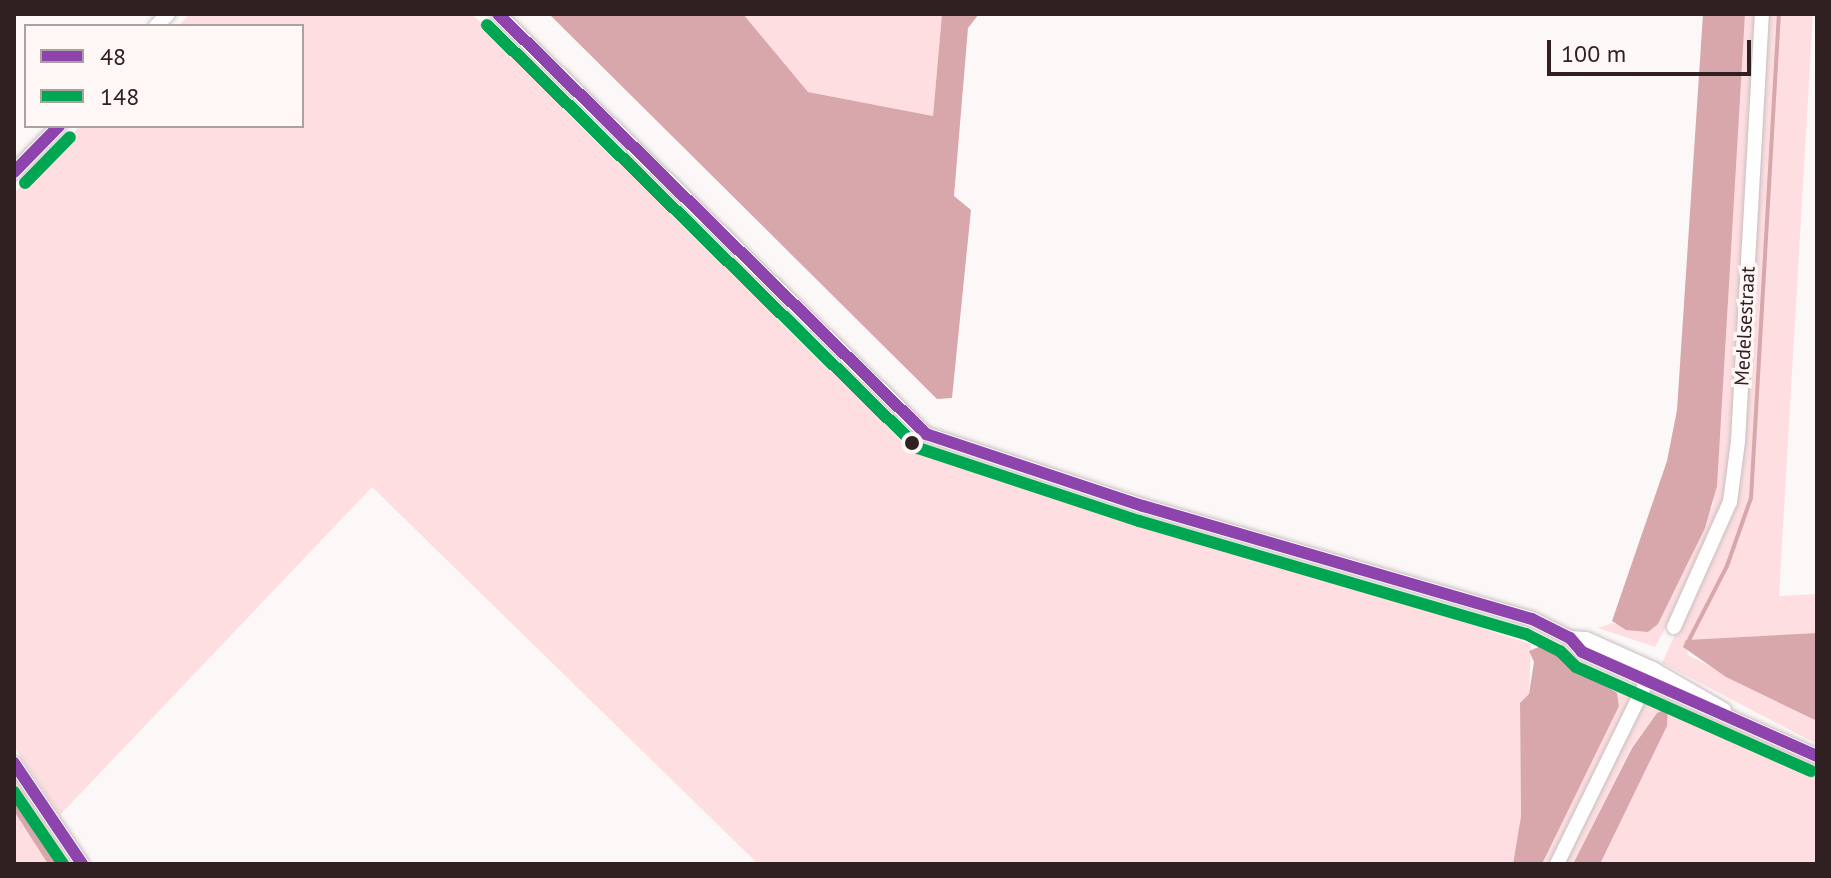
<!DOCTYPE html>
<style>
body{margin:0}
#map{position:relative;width:1831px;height:878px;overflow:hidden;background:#fdf8f8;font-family:"PT Sans",sans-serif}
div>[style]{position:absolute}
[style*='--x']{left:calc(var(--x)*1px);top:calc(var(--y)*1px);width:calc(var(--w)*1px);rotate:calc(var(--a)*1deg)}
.green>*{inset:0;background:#fedee1}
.water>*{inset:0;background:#d7a7ac}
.stream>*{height:4px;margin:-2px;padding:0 2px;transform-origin:2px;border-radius:2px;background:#d7a7ac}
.roads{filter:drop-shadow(0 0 2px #c8bebf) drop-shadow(0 0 2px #c8bebf)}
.minor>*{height:14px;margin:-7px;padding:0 7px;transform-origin:7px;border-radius:7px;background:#fffefe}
.bus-1>*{height:12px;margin:-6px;padding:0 6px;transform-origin:6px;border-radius:6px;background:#8e44ad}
.bus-2>*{height:12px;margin:-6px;padding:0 6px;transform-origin:6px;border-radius:6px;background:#00a651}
.dots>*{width:22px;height:22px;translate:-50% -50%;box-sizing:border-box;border:4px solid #fff6f6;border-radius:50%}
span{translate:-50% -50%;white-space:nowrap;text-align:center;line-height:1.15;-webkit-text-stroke:7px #fff6f6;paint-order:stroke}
.street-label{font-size:20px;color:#302022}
.frame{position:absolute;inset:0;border:16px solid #302022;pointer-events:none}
.legend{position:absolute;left:24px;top:24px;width:280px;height:104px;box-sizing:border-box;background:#fff6f6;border:2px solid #aca0a1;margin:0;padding:10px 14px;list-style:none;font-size:24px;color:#302022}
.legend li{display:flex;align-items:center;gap:16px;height:40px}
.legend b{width:40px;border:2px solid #aca0a1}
.scale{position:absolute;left:1547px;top:40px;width:204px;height:36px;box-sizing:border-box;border:4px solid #302022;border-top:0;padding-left:10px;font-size:24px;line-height:28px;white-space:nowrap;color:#302022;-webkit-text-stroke:6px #fff6f6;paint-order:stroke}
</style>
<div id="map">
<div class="green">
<i style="clip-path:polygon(190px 14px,472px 14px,912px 444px,1531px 644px,1529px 695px,1520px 704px,1521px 816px,1513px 864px,758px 864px,372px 487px,60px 815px,14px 746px,14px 193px,80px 126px,302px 126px,302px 26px,178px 26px)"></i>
<i style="clip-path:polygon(743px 14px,942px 14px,933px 116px,808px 92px)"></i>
<i style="clip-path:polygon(1745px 14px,1757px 14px,1733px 447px,1724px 500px,1706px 551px,1655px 647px,1598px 628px,1612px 623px,1648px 632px,1688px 564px,1713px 505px)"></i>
<i style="clip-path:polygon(1767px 14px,1813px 14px,1779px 596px,1817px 594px,1817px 633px,1686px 640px,1688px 655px,1817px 721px,1817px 744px,1662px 663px,1733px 509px)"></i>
<i style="clip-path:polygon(1584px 663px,1614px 679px,1631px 699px,1551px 864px,1542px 864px,1619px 705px,1617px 693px,1581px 672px)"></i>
<i style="clip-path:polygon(1648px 691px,1817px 764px,1817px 864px,1600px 864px,1667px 726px,1668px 709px,1657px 713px,1631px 748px,1573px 864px,1562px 864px)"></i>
<i style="clip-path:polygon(14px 776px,71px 864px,58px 864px,14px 796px)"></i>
<i style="clip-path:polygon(14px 811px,45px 859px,48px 864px,14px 864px)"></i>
</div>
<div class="water">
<i style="clip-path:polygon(549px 14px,743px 14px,808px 92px,933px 116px,942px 14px,979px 14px,968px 28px,954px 196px,971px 210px,952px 398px,937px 399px)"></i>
<i style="clip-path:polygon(1703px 14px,1745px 14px,1717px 486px,1705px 528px,1658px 624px,1648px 632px,1626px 630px,1612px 621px,1667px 461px,1677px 410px)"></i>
<i style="clip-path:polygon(1817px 633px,1817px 721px,1726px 677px,1683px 647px,1686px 640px)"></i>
<i style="clip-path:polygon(1541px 646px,1617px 693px,1619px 706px,1542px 864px,1513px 864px,1521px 816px,1520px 703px,1529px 694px,1534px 662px,1529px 651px)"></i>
<i style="clip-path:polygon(1668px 708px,1667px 726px,1600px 864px,1573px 864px,1632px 748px,1657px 713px)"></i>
<i style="clip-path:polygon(14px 796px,58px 864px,48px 864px,14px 811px)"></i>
</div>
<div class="stream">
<i style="--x:1689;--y:640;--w:83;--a:-62.8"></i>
<i style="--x:1727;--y:566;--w:72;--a:-70.6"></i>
<i style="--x:1751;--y:498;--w:485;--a:-86.7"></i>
</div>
<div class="roads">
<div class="minor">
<i style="--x:498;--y:14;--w:600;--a:44.46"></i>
<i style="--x:926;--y:434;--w:229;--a:18.4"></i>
<i style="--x:1143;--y:506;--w:405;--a:16.2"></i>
<i style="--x:1532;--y:619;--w:42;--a:26.6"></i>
<i style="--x:1570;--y:638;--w:18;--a:49"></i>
<i style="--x:1582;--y:652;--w:257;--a:23.9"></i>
<i style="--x:156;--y:26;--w:17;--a:-45"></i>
<i style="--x:14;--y:172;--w:64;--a:-45.6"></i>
<i style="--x:1674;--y:627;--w:137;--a:-65.9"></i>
<i style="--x:1730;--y:502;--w:62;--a:-82.5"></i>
<i style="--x:1738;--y:441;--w:428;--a:-86.8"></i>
<i style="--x:1570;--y:638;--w:16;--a:4"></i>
<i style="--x:1586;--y:639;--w:73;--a:24.1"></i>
<i style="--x:1653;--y:669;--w:82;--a:30"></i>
<i style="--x:14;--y:763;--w:122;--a:56"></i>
<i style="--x:1557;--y:864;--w:217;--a:-63.8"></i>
</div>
</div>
<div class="bus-1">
<i style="--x:498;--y:14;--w:600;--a:44.46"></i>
<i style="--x:926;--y:434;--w:229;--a:18.4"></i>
<i style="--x:1143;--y:506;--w:405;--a:16.2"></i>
<i style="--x:1532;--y:619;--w:42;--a:26.6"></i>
<i style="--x:1570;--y:638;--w:18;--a:49"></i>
<i style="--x:1582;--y:652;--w:257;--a:23.9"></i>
<i style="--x:14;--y:172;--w:64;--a:-45.6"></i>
<i style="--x:14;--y:763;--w:122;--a:56"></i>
</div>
<div class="bus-2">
<i style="--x:487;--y:25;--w:604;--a:44.46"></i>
<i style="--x:918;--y:448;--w:233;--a:18.3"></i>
<i style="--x:1139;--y:521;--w:403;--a:16.3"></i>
<i style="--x:1526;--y:634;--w:38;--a:27"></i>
<i style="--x:1560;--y:651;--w:23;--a:45"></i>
<i style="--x:1576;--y:667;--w:257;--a:23.9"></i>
<i style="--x:25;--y:183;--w:64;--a:-45.6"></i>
<i style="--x:14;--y:792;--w:87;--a:55.8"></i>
</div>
<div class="dots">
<i style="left:912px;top:443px;background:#302022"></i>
</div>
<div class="street-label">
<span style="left:1745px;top:326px;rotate:-87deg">Medelsestraat</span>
</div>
<div class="frame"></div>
<ul class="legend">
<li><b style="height:10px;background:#8e44ad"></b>48</li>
<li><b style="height:10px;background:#00a651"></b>148</li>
</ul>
<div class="scale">100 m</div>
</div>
